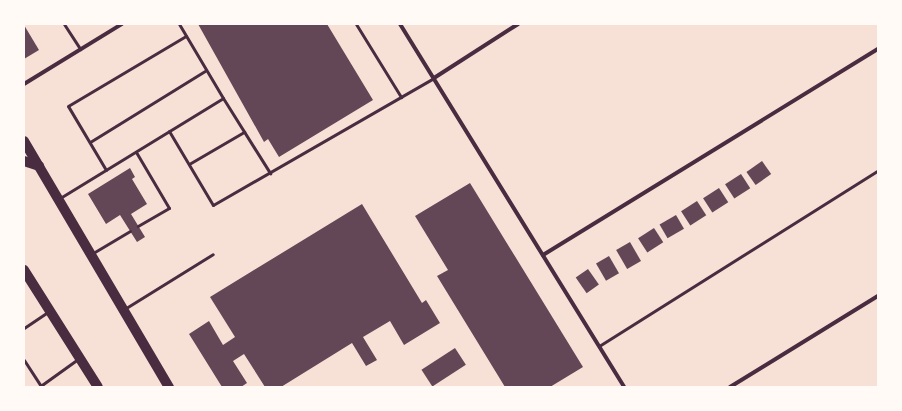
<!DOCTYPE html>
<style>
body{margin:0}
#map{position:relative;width:902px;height:411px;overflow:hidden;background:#f7e1d7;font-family:"Source Serif 4",serif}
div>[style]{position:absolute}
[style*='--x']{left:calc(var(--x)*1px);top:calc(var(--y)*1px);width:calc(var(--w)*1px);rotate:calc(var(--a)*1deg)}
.building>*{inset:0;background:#644757;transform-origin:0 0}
.service>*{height:3px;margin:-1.5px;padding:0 1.5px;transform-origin:1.5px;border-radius:1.5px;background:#4a2c40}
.minor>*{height:4px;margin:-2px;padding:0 2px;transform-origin:2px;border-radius:2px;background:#4a2c40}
.trunk>*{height:10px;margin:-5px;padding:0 5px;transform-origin:5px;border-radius:5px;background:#4a2c40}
span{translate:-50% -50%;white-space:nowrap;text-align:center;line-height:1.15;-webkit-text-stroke:3px #fffaf5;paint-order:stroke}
.frame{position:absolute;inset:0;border:25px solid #fffaf5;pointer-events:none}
</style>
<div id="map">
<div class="building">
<i style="clip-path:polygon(198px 24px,327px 24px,373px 100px,279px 157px,268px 139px,264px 142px)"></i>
<i style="clip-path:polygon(24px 25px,39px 50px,24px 59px)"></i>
<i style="left:762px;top:161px;width:16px;height:19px;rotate:55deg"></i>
<i style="clip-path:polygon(130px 168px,135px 177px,132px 179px,147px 204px,131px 214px,145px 237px,137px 242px,120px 215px,106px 224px,88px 194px)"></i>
<i style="left:741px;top:174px;width:17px;height:19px;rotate:57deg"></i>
<i style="clip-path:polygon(470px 183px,583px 367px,550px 387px,505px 387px,437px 276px,448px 270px,415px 216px)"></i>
<i style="left:719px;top:188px;width:17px;height:19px;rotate:57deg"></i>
<i style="left:697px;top:201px;width:17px;height:19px;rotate:57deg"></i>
<i style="clip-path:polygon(362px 204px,422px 303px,426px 300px,440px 323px,404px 345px,390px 321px,363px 337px,377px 360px,366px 366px,352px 343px,281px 387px,265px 387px,244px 354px,233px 361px,247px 383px,241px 387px,222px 387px,189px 334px,209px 321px,223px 345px,235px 337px,210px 297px)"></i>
<i style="left:676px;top:215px;width:16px;height:19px;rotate:60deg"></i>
<i style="left:654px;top:228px;width:17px;height:19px;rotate:57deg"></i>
<i style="left:630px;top:242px;width:22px;height:16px;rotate:60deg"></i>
<i style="left:609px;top:256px;width:20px;height:15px;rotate:60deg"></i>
<i style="left:588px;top:269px;width:19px;height:15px;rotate:55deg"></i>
<i style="left:455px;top:348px;width:20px;height:40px;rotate:57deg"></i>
</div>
<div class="service">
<i style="--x:64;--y:24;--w:30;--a:57"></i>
<i style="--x:356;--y:24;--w:86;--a:58.3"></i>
<i style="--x:223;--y:98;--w:89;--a:57.9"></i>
<i style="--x:169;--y:131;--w:86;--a:59.3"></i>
<i style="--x:213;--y:205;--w:255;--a:-29.9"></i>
<i style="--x:90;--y:142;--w:135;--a:-31.7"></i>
<i style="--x:136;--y:152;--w:65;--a:59.5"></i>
<i style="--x:169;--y:208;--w:36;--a:150"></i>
<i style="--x:189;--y:164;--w:64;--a:-30.2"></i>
<i style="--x:106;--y:170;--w:74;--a:-120.7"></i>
<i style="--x:68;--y:106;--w:137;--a:-30.7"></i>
<i style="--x:60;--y:198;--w:191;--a:-31.5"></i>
<i style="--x:223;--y:98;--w:86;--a:-120.7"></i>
<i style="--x:93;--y:253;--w:43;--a:-30.7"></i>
<i style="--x:126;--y:308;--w:102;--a:-31.8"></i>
<i style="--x:24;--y:328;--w:30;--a:-34"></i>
<i style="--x:599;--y:346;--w:330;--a:-32.2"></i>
<i style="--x:24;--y:360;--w:30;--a:57"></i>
<i style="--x:39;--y:387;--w:48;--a:-35.7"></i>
</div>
<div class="minor">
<i style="--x:400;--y:24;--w:427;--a:58.3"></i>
<i style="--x:434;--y:78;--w:100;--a:-32.7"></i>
<i style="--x:24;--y:84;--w:115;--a:-31.5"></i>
<i style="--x:543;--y:255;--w:393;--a:-31.6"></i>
<i style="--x:730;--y:387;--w:174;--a:-31.6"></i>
</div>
<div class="trunk">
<i style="--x:24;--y:141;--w:286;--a:59.5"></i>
<i style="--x:24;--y:161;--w:16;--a:18"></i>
<i style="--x:24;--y:270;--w:138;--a:57.7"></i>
</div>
<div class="frame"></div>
</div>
